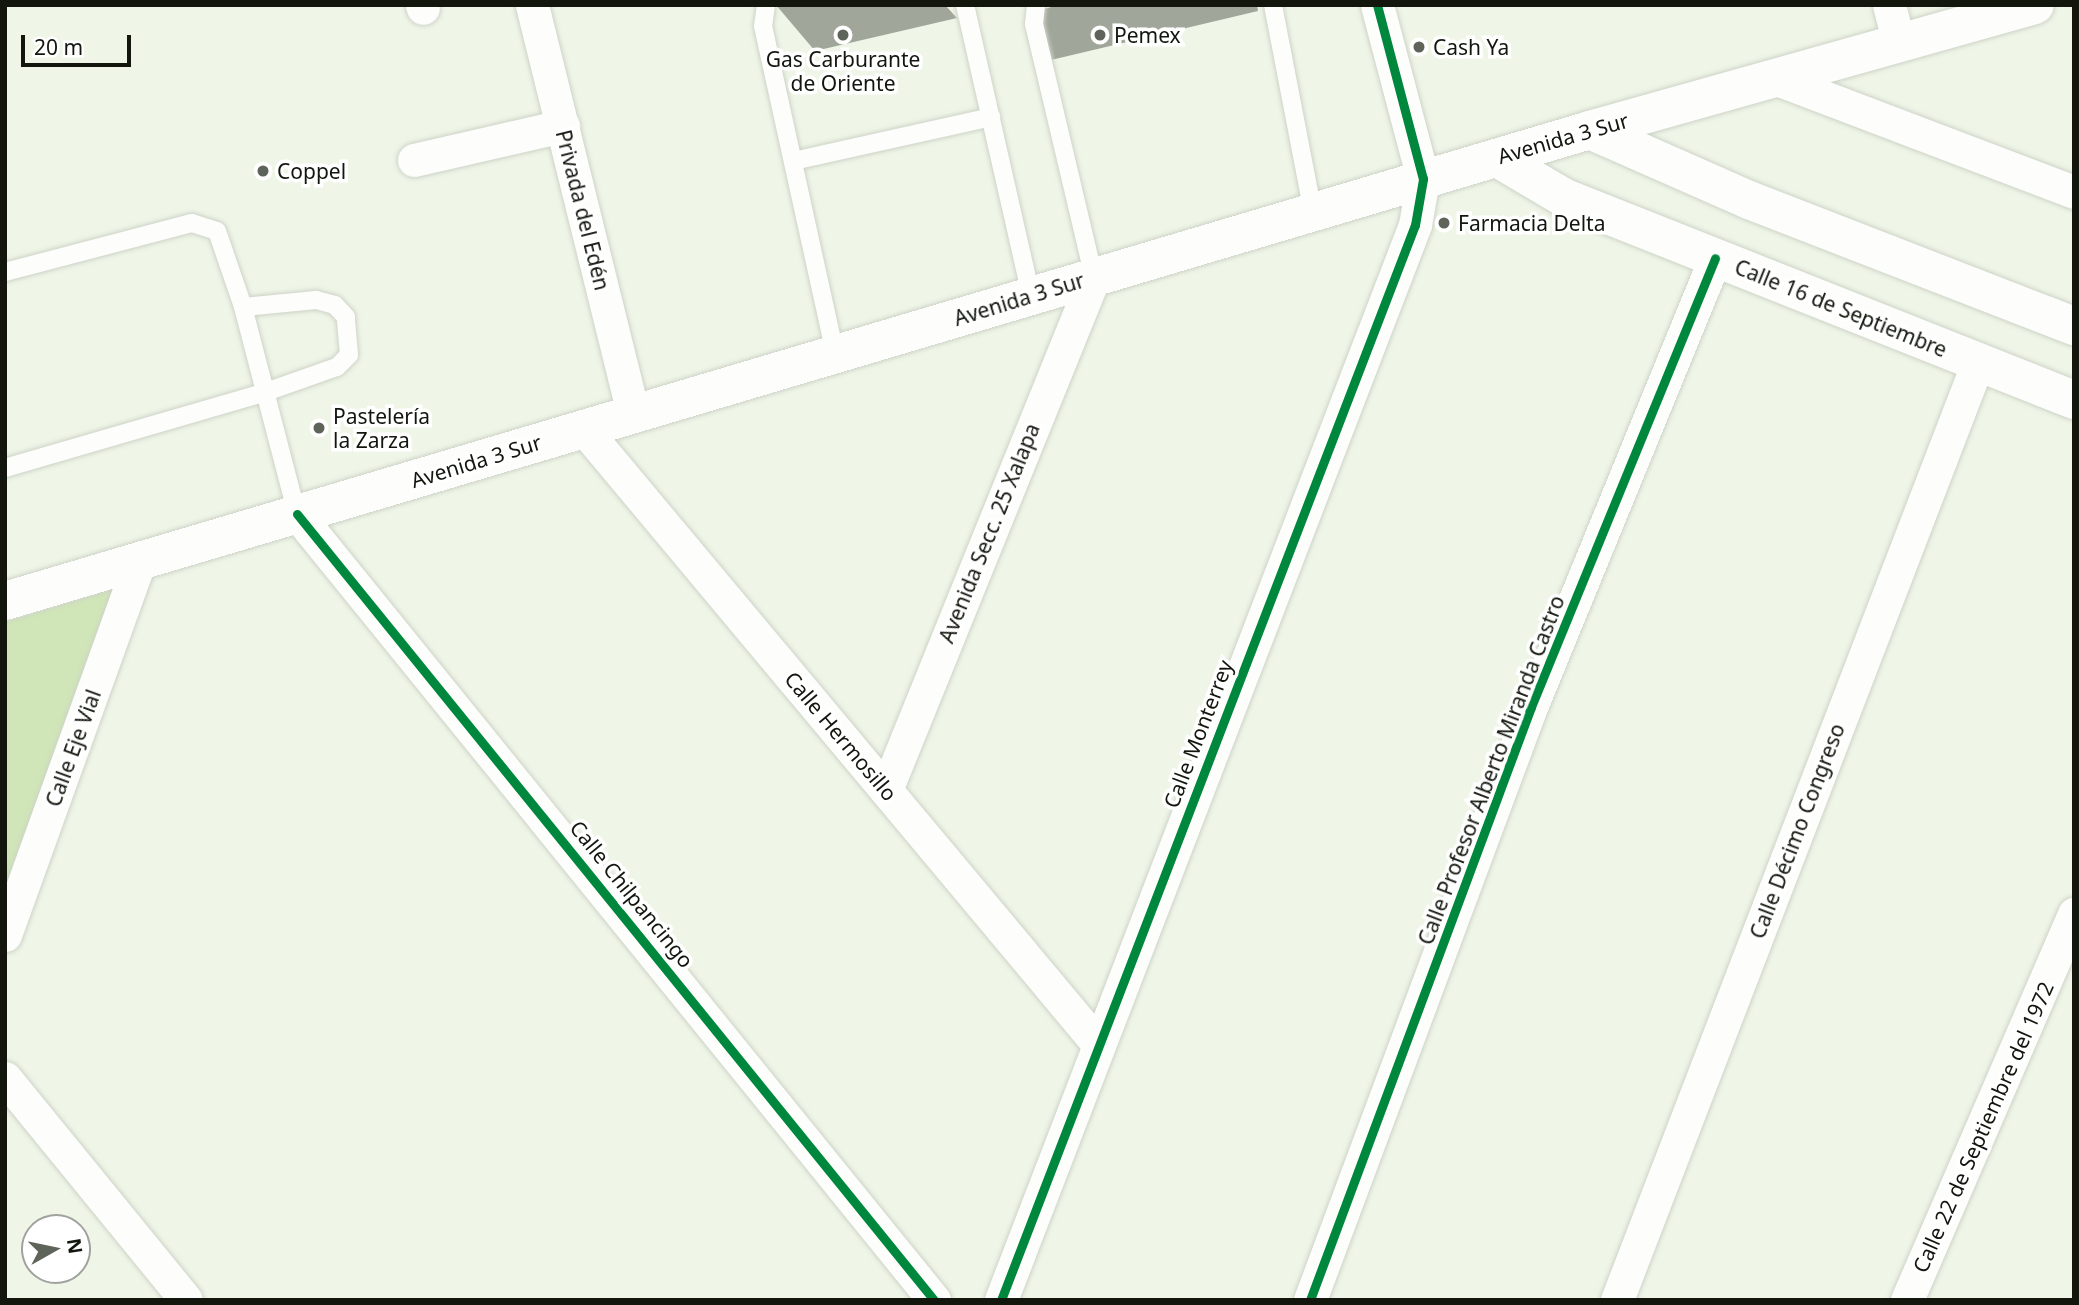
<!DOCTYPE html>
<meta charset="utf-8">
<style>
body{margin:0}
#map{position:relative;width:2079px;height:1305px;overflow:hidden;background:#eff6e8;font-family:"Noto Sans",sans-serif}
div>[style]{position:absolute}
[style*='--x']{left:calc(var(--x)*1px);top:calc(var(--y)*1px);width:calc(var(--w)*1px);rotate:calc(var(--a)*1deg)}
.green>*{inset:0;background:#d0e6b8}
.building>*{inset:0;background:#a1a69b}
.roads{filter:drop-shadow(0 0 2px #cdd3c7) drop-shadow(0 0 2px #cdd3c7)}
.lane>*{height:18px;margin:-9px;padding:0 9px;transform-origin:9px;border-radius:9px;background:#fdfefc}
.street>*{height:33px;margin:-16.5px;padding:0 16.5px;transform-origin:16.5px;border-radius:16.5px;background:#fdfefc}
.secondary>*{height:38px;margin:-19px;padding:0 19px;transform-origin:19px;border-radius:19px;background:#fdfefc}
.cycleway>*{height:9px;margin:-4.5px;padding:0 4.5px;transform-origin:4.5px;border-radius:4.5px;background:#00873e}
.dots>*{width:19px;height:19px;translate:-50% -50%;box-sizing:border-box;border:4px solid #fff;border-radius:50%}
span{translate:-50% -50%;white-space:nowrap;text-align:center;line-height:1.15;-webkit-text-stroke:7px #fff;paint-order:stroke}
.poi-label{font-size:21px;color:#12160d}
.left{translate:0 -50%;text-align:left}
.street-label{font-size:21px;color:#12160d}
.frame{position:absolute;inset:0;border:7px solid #12160d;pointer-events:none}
.north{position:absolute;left:21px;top:1214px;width:70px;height:70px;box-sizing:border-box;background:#fff;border:2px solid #a0a29e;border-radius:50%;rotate:81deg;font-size:19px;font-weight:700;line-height:28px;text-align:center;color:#12160d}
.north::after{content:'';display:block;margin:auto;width:24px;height:32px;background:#5f645a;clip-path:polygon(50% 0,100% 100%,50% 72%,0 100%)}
.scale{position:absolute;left:21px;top:35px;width:110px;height:32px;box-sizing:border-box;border:4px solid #12160d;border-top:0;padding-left:9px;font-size:21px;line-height:24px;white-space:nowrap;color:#12160d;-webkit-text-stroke:5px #fff;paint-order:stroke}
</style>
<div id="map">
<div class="green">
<i style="clip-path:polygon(116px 588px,5px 890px,5px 622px)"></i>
</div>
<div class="building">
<i style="clip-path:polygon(776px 5px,945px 5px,957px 18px,815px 51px)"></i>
<i style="clip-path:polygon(1059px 5px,1257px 5px,1258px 11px,1051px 60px,1040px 10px)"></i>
</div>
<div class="roads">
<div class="lane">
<i style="--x:766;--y:5;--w:21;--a:98"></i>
<i style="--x:763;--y:26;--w:336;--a:77.6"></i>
<i style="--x:965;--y:5;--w:298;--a:77.2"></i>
<i style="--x:1036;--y:5;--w:19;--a:96"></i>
<i style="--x:1034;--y:24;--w:260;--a:76.7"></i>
<i style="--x:1273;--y:5;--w:211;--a:79.1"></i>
<i style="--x:793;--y:161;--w:203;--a:-12.5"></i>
<i style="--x:5;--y:272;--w:193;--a:-14.7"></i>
<i style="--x:192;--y:223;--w:26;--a:18"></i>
<i style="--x:217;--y:231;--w:80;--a:71.1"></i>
<i style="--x:243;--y:307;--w:214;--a:75.4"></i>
<i style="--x:5;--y:468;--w:269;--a:-16.2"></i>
<i style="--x:263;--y:393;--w:78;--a:-19.4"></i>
<i style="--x:337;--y:367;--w:17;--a:-45"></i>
<i style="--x:349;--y:355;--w:38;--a:-95"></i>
<i style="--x:346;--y:317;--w:16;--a:-133"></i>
<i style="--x:335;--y:305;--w:20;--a:-165"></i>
<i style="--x:316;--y:300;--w:73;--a:174.5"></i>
</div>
<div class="street">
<i style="--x:422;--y:5;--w:3;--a:72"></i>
<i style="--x:532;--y:5;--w:421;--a:76.1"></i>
<i style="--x:1889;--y:5;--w:40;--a:75.6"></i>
<i style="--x:1774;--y:78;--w:321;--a:20.8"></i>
<i style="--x:414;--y:160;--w:153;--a:-12.9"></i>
<i style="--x:584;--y:429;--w:802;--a:50.11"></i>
<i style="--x:297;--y:514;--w:1012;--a:50.98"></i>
<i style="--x:886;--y:790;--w:554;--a:-67.93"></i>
<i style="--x:5;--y:935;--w:398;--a:-70.2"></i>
<i style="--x:5;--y:1078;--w:286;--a:50.8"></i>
<i style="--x:1001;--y:1300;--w:1152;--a:-68.94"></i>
<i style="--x:1415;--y:225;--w:47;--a:-80.1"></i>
<i style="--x:1423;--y:179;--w:180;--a:-104.8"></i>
<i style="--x:1310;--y:1300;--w:633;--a:-69.56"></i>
<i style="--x:1531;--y:707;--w:485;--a:-67.7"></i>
<i style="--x:1617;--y:1300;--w:1005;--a:-68.95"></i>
<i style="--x:1907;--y:1300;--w:421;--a:-66.6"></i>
</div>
<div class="secondary">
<i style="--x:1590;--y:130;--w:174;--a:23.8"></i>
<i style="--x:1749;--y:200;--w:349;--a:21.2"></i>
<i style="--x:1497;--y:158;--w:79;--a:30.5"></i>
<i style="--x:1565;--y:198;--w:548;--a:21.65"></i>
<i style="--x:5;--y:601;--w:1654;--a:-16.55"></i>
<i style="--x:1590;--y:130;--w:462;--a:-15.7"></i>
</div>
</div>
<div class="cycleway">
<i style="--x:297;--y:514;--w:1012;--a:50.98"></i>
<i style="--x:1001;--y:1300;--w:1152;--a:-68.94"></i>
<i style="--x:1415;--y:225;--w:47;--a:-80.1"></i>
<i style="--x:1423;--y:179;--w:180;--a:-104.8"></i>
<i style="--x:1310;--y:1300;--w:633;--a:-69.56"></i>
<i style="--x:1531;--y:707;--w:485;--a:-67.7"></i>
</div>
<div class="dots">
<i style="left:843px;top:35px;background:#5f645a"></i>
<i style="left:1100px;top:35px;background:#5f645a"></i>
<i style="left:1419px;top:47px;background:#5f645a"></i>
<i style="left:263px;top:171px;background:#5f645a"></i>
<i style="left:1444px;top:223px;background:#5f645a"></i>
<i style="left:319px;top:428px;background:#5f645a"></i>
</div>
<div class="poi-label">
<span class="left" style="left:1114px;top:35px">Pemex</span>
<span class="left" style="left:1433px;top:47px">Cash Ya</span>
<span style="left:843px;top:71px">Gas Carburante<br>de Oriente</span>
<span class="left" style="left:277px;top:171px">Coppel</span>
<span class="left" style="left:1458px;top:223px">Farmacia Delta</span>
<span class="left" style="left:333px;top:428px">Pastelería<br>la Zarza</span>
</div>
<div class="street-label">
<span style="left:1563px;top:138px;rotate:-16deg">Avenida 3 Sur</span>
<span style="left:583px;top:210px;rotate:76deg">Privada del Edén</span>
<span style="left:1019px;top:299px;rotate:-17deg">Avenida 3 Sur</span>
<span style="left:1841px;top:308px;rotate:22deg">Calle 16 de Septiembre</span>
<span style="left:476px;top:461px;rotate:-17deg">Avenida 3 Sur</span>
<span style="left:989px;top:533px;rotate:-68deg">Avenida Secc. 25 Xalapa</span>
<span style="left:1198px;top:734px;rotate:-69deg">Calle Monterrey</span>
<span style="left:841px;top:736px;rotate:50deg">Calle Hermosillo</span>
<span style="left:73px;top:748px;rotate:-70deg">Calle Eje Vial</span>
<span style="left:1491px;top:770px;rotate:-69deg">Calle Profesor Alberto Miranda Castro</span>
<span style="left:1797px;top:831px;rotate:-69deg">Calle Décimo Congreso</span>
<span style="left:632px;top:894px;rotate:51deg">Calle Chilpancingo</span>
<span style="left:1983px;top:1127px;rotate:-66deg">Calle 22 de Septiembre del 1972</span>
</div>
<div class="frame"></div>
<div class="north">N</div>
<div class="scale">20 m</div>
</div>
